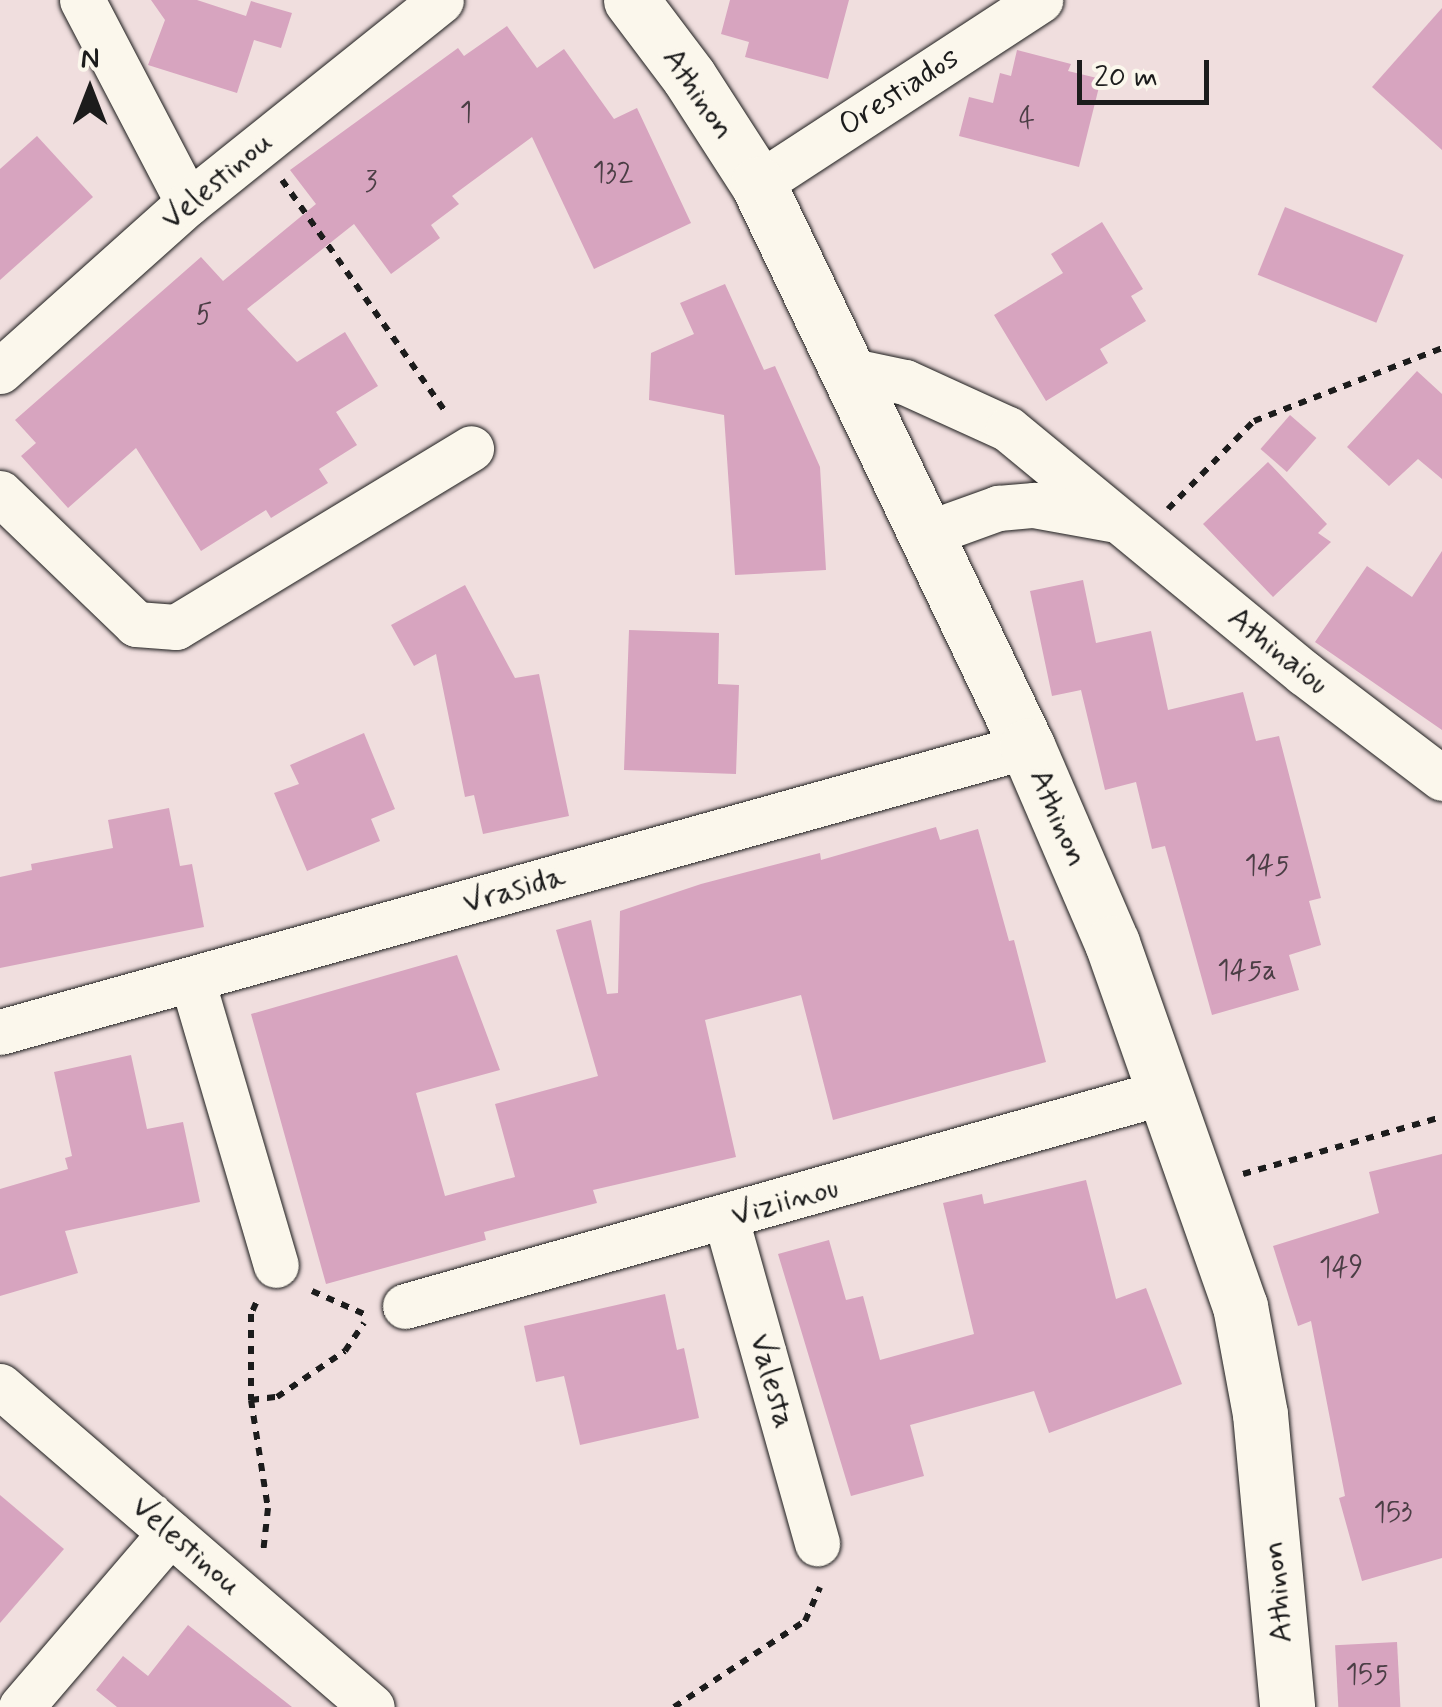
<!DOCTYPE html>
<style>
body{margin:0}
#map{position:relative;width:1442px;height:1707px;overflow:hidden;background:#f0dede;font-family:Mynerve,sans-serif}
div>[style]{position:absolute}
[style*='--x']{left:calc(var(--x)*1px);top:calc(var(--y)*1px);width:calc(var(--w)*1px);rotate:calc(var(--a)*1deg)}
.building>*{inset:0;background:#d7a4bf;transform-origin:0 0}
.path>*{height:6px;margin-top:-3px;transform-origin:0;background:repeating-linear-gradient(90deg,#1c1c1c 0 8px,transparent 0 16px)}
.roads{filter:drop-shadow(0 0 2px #1c1c1c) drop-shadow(0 0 2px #1c1c1c)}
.street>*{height:45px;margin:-22.5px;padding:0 22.5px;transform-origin:22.5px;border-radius:22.5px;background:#fbf7ec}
.secondary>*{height:55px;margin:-27.5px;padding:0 27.5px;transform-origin:27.5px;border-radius:27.5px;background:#fbf7ec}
span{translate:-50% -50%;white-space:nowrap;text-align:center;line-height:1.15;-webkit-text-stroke:9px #fbf7ec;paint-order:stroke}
.number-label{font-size:28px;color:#4b3e45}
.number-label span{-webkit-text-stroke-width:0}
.street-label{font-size:32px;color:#1c1c1c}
.north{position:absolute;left:40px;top:40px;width:100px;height:100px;-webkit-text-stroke:8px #fbf7ec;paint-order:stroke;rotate:0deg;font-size:28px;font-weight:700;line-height:40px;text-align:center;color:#1c1c1c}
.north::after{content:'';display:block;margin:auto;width:35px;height:45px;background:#1c1c1c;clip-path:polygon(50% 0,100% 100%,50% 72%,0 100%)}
.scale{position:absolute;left:1077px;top:60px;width:132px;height:45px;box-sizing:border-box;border:5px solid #1c1c1c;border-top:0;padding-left:12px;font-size:30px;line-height:35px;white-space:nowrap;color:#1c1c1c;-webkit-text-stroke:8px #fbf7ec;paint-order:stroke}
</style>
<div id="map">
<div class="building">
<i style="clip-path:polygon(151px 0,197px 0,246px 16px,251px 1px,292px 13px,281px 48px,254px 40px,237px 93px,148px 65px,165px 20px)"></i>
<i style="clip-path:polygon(730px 0,849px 0,828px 79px,745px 57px,749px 42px,721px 34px)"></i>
<i style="clip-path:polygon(1442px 8px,1442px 150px,1372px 87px)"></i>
<i style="clip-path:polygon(507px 26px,537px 68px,564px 49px,614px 119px,637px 108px,691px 223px,594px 269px,532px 137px,452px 196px,459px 204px,431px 225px,440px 238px,391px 274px,354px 224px,247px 309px,297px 362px,345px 332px,378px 386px,336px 412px,357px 445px,319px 469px,328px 483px,271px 518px,266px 510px,201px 551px,136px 448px,68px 508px,21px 456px,36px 443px,15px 420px,201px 257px,223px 281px,316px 204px,290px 170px,458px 48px,464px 56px)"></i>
<i style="clip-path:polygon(1017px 50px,1071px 64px,1068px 71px,1101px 79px,1079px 167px,959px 136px,969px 97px,993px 103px,1000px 73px,1011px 76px)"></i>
<i style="clip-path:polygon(37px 136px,93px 197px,0 280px,0 169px)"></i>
<i style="left:1285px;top:207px;width:128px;height:73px;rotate:22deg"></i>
<i style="clip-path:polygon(1102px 222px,1143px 289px,1131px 296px,1146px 321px,1100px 349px,1108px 363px,1046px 401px,994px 315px,1063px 273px,1051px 254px)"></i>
<i style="clip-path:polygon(725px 284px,764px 370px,775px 366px,820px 467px,826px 570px,735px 575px,724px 415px,649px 400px,651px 353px,694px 334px,680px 303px)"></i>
<i style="clip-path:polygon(1417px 371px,1442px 394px,1442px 479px,1418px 459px,1389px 486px,1347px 447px)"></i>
<i style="left:1290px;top:415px;width:35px;height:45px;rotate:41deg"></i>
<i style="clip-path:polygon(1268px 462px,1327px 524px,1318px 533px,1331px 542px,1273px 597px,1203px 524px)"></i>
<i style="clip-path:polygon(1442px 551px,1442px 730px,1315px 642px,1367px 566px,1412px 597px)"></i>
<i style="clip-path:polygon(1083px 580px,1096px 643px,1151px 631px,1168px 710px,1243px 692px,1256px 741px,1279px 736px,1321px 898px,1309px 901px,1321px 945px,1289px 955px,1299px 990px,1212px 1015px,1165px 846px,1152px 849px,1136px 782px,1105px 790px,1081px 690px,1052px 696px,1030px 591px)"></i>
<i style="clip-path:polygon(465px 585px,515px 678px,539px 674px,569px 816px,483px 834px,474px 795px,465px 797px,436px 654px,414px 666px,391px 625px)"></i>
<i style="clip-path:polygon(629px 630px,719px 633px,718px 684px,739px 685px,736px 774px,624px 770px)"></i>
<i style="clip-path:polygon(364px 733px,395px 809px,371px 819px,380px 841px,307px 871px,274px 793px,299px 784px,290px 765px)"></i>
<i style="clip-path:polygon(169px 808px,180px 866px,192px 864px,204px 927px,0 968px,0 877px,32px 870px,31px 864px,113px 848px,108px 820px)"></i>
<i style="clip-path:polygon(936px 827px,940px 840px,978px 829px,1009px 941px,1014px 940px,1046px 1062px,833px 1120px,801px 995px,705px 1020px,736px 1157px,593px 1190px,597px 1203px,484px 1232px,486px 1240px,326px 1284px,251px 1014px,457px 955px,500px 1070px,416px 1093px,445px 1196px,515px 1177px,495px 1104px,598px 1076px,556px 930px,591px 920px,607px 994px,618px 993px,620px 911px,701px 884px,820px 853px,821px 860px)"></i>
<i style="clip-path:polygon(131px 1055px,147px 1129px,183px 1122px,200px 1202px,65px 1231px,78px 1273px,0 1296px,0 1189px,68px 1169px,65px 1158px,72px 1156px,54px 1072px)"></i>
<i style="clip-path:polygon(1442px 1154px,1442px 1558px,1362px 1581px,1339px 1498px,1345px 1496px,1311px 1321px,1298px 1326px,1273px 1246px,1379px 1213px,1369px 1172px)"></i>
<i style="clip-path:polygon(1086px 1180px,1116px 1299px,1146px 1288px,1182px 1384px,1049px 1433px,1034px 1391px,910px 1425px,924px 1476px,851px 1496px,778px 1254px,829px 1240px,846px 1300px,863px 1296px,880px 1360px,974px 1334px,943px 1203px,982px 1194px,984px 1204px)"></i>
<i style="clip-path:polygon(665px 1294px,677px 1350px,684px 1348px,699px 1418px,580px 1445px,564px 1376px,536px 1382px,524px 1326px)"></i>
<i style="clip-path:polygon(0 1495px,64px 1549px,0 1623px)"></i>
<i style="clip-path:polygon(188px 1625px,226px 1655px,292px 1707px,117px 1707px,96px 1690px,123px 1656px,148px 1676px)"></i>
<i style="left:1397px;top:1642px;width:65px;height:62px;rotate:87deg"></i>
</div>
<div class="path">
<i style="--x:282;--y:180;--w:283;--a:54.8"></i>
<i style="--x:1168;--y:509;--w:123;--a:-45.7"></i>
<i style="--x:1254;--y:421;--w:202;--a:-21.2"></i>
<i style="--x:1243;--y:1174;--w:207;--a:-16"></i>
<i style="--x:312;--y:1291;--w:57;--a:23.9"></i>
<i style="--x:256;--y:1303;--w:12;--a:114"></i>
<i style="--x:251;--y:1314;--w:86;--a:90"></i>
<i style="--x:251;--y:1400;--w:109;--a:81.1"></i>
<i style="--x:268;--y:1508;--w:45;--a:96.3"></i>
<i style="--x:251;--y:1400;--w:26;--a:-7"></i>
<i style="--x:277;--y:1397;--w:82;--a:-34.1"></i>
<i style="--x:345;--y:1351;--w:34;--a:-56"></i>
<i style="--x:674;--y:1707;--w:157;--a:-33.3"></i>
<i style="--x:805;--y:1621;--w:37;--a:-66"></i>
</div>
<div class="roads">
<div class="street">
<i style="--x:82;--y:0;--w:229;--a:62.4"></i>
<i style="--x:758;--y:184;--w:337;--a:-33.1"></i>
<i style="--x:848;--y:370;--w:58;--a:11.9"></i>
<i style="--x:905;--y:382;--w:113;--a:24.5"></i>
<i style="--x:1008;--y:429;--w:384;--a:39.5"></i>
<i style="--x:1304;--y:673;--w:173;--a:37.3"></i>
<i style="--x:0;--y:371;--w:252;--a:-41.8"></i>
<i style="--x:188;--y:203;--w:324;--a:-38.7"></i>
<i style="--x:0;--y:493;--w:189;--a:43.9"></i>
<i style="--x:136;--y:624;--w:40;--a:4.3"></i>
<i style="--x:176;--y:627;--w:345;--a:-31.2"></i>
<i style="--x:926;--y:534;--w:77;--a:-19.9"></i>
<i style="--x:998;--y:508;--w:36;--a:-5"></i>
<i style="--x:1034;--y:505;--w:83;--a:10.4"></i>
<i style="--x:192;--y:980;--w:297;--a:73.6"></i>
<i style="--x:0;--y:1032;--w:1066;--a:-15.56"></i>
<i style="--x:726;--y:1219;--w:337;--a:74.3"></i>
<i style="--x:405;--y:1306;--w:789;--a:-15.75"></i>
<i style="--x:0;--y:1386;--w:491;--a:40.8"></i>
<i style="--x:21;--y:1707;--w:229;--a:-49.4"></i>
</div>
<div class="secondary">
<i style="--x:631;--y:0;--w:96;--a:53"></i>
<i style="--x:689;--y:77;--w:127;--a:57.2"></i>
<i style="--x:758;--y:184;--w:623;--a:64.42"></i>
<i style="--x:1027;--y:746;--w:215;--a:66.7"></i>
<i style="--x:1112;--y:943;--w:385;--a:70.6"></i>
<i style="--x:1240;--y:1306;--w:110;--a:79.5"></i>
<i style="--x:1260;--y:1414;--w:294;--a:84.7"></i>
</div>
</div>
<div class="number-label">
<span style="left:466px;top:114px">1</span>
<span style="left:1027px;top:120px">4</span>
<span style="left:613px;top:174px">132</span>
<span style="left:371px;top:183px">3</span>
<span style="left:204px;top:316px">5</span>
<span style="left:1267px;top:867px">145</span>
<span style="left:1247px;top:972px">145a</span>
<span style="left:1341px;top:1269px">149</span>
<span style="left:1393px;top:1514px">153</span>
<span style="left:1367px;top:1676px">155</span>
</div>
<div class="street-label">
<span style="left:899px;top:92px;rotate:-33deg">Orestiados</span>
<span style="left:698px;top:94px;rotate:56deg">Athinon</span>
<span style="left:217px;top:181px;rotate:-40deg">Velestinou</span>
<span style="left:1278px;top:651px;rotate:39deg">Athinaiou</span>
<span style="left:1058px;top:818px;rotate:67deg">Athinon</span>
<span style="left:514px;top:890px;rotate:-16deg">Vrasida</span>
<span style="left:785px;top:1202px;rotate:-16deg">Viziinou</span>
<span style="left:772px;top:1381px;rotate:74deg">Valesta</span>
<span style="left:186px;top:1546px;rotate:41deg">Velestinou</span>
<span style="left:1278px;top:1592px;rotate:-95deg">Athinon</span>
</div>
<div class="north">N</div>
<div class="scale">20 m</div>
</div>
